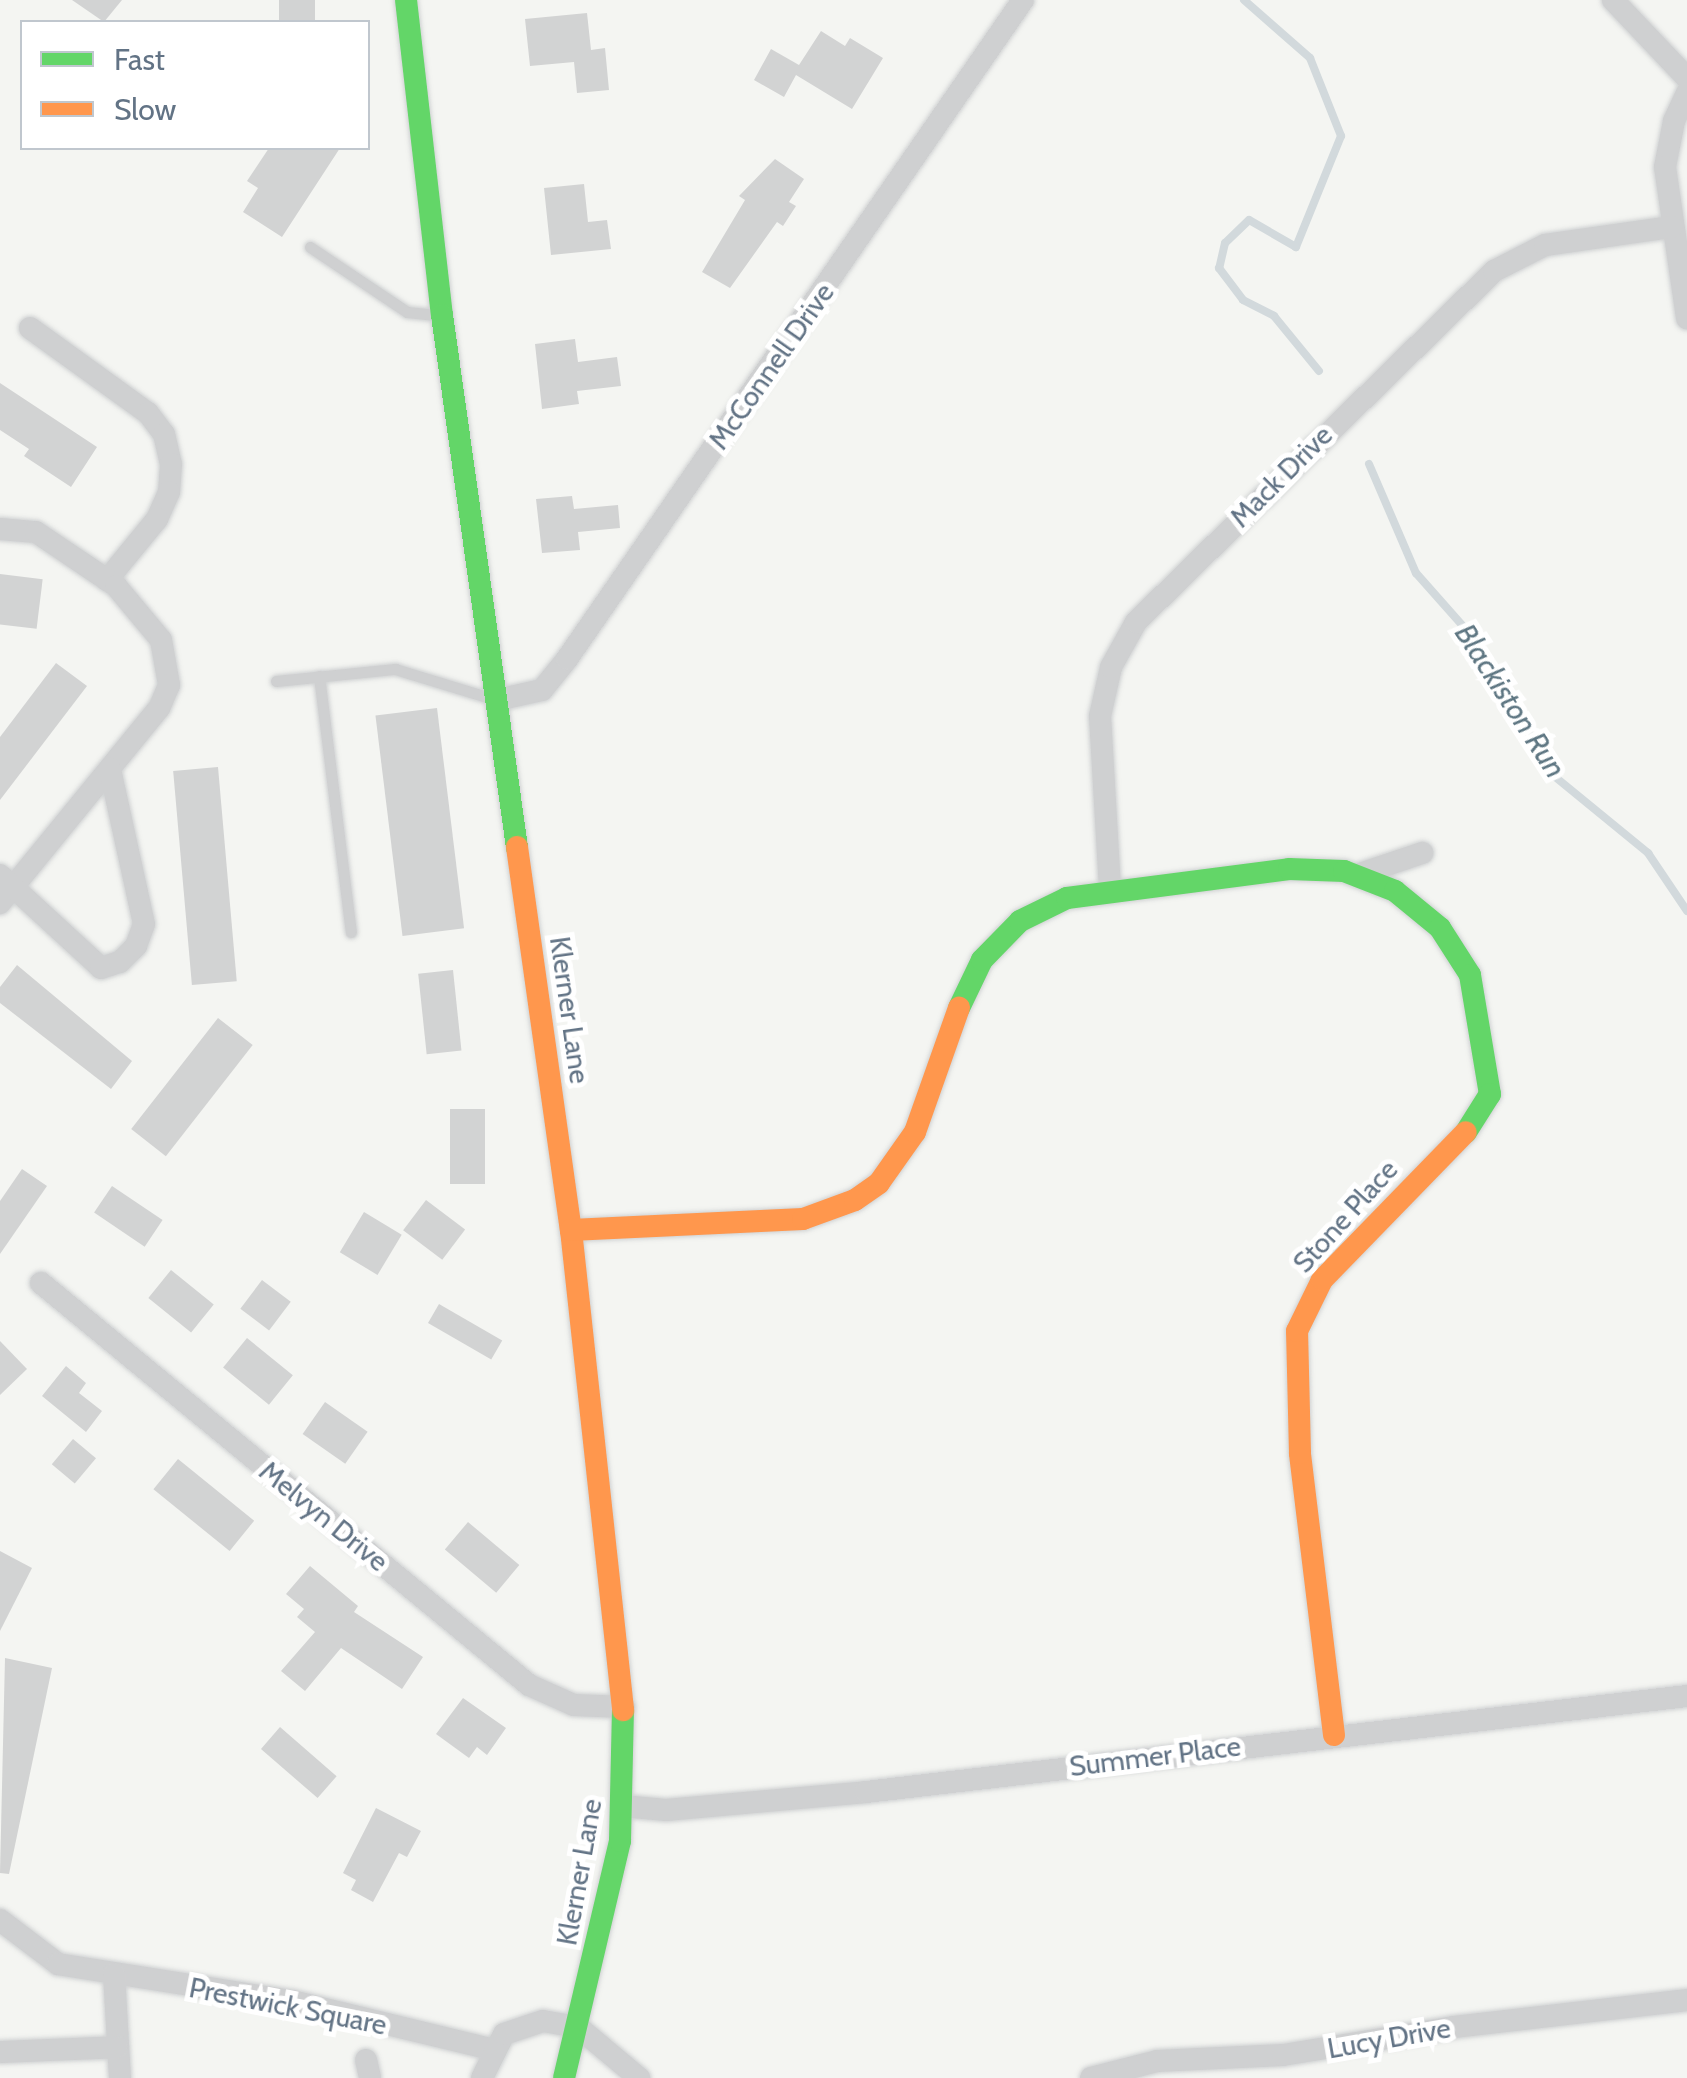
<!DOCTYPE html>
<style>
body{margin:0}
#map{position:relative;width:1687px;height:2078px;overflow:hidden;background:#f4f5f2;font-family:Cabin,sans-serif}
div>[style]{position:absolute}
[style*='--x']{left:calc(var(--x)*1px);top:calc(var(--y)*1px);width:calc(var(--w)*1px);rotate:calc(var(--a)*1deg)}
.stream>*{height:8px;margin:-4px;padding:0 4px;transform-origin:4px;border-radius:4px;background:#d2d9dc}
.building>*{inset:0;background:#d2d3d3;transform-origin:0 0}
.roads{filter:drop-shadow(0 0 2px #d0d2d3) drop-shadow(0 0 2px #d0d2d3)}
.lane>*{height:11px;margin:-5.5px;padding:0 5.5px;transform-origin:5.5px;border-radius:5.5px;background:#cfd0d1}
.street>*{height:22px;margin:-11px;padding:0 11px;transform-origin:11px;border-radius:11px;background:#cfd0d1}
.fast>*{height:22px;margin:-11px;padding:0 11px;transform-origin:11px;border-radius:11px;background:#63d668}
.slow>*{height:22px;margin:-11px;padding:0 11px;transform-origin:11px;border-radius:11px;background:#ff974d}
span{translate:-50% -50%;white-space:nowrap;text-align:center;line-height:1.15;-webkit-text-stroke:10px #fff;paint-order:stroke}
.street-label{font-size:28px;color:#627385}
.water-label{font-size:30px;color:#5e7682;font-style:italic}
.legend{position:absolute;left:20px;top:20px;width:350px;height:130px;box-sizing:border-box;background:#fff;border:2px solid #c0c7ce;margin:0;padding:12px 18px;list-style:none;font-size:30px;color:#627385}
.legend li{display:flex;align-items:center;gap:20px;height:50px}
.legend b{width:50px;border:2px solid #c0c7ce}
</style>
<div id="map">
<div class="stream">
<i style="--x:1244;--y:0;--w:88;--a:41.3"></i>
<i style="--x:1310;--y:58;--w:84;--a:68.3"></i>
<i style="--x:1341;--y:136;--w:120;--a:112.1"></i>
<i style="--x:1296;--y:247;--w:54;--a:-150.1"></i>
<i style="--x:1249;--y:220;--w:33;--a:136"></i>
<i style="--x:1225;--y:243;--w:26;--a:103"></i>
<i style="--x:1219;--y:268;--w:40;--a:53"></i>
<i style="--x:1243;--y:300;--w:35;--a:27"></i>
<i style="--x:1274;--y:316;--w:71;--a:50.7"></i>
<i style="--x:1369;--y:464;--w:119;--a:66.7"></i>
<i style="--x:1416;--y:573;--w:81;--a:48.5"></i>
<i style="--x:1470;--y:634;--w:165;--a:59.4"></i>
<i style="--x:1554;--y:776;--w:122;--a:39.3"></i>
<i style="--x:1648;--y:853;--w:70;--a:56.1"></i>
</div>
<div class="building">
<i style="clip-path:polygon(72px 0,122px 0,104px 22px)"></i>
<i style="left:279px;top:0;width:36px;height:22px"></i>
<i style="clip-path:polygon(587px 13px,591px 50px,605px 48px,609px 90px,577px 93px,574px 62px,530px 66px,525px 19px)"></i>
<i style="clip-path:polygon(821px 31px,845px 46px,850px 38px,883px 58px,852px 109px,796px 75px,784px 97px,754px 80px,771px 49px,799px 65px)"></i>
<i style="clip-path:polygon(269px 148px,340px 148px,282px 237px,243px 212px,258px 188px,247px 181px)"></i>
<i style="clip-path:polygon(775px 159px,804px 179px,789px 202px,796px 206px,783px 226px,777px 222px,730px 288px,702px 272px,745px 200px,739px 196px)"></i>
<i style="clip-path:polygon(584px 184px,588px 222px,607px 220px,611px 249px,551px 255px,544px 188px)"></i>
<i style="clip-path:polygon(575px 339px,578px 362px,617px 357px,621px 386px,577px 391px,579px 404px,542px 409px,535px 344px)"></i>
<i style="clip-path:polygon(0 383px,97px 447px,71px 487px,24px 456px,29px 449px,0 430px)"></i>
<i style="clip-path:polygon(572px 496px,574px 509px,618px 505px,620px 528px,578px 532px,580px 550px,542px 553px,536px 499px)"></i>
<i style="left:0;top:574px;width:43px;height:50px;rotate:7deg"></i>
<i style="clip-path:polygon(56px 663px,87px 686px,0 800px,0 737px)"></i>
<i style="left:437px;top:708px;width:222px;height:62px;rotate:83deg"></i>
<i style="left:218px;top:767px;width:215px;height:45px;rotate:85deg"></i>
<i style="clip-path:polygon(17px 965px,132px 1061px,111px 1089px,0 1003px,0 987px)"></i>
<i style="left:453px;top:970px;width:81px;height:35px;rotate:84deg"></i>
<i style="left:218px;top:1018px;width:44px;height:141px;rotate:38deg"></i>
<i style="left:450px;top:1109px;width:35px;height:75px"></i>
<i style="clip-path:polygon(22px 1169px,47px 1186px,0 1254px,0 1201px)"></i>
<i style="left:112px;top:1186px;width:61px;height:32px;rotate:34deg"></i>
<i style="left:426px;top:1200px;width:49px;height:38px;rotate:37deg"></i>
<i style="left:364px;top:1212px;width:44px;height:47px;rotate:31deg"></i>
<i style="left:171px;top:1270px;width:55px;height:36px;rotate:39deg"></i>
<i style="left:262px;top:1280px;width:36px;height:36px;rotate:37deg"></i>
<i style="left:439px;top:1304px;width:73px;height:22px;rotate:30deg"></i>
<i style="left:247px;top:1338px;width:59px;height:38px;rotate:39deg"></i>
<i style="clip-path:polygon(0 1341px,27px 1369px,0 1395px)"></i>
<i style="clip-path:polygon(66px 1366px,86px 1383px,79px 1393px,102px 1411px,86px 1432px,42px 1396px)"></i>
<i style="left:325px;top:1402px;width:52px;height:39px;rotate:35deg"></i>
<i style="left:73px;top:1439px;width:30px;height:33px;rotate:40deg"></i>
<i style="left:178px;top:1459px;width:98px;height:39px;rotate:39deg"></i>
<i style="left:468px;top:1522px;width:67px;height:36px;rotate:40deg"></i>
<i style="clip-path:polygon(0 1551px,32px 1568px,0 1631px)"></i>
<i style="clip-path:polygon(310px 1566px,358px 1606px,354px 1612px,423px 1657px,402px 1689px,341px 1648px,305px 1691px,281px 1671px,315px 1632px,297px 1617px,304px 1609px,286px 1594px)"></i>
<i style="clip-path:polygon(5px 1658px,52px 1668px,9px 1874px,0 1873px)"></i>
<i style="clip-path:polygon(463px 1698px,506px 1728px,487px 1755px,477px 1747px,469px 1758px,436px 1734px)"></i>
<i style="left:280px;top:1727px;width:75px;height:29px;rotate:41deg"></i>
<i style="clip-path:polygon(376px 1808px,421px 1831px,407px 1857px,399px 1853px,373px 1902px,351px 1890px,356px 1880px,343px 1873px)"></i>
</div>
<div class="roads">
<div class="lane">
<i style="--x:310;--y:247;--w:117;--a:33.8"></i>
<i style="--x:407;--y:312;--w:31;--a:6"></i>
<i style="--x:319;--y:676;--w:258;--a:82.9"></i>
<i style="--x:276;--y:681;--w:120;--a:-5.8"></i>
<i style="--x:395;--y:669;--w:102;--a:17"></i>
</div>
<div class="street">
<i style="--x:1613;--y:0;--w:108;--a:46.5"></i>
<i style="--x:1687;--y:93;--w:31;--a:115"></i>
<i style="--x:1674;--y:121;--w:47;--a:101.1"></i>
<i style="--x:1665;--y:167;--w:153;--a:81.7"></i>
<i style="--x:30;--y:328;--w:145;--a:35.8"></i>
<i style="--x:148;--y:413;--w:26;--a:53"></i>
<i style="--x:164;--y:434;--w:31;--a:77"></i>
<i style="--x:171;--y:464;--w:28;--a:94"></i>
<i style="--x:169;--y:492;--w:30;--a:114"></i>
<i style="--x:157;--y:519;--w:79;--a:129.3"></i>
<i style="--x:0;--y:529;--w:36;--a:5"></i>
<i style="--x:36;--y:532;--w:97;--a:34"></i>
<i style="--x:116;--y:586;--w:70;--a:50.2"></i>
<i style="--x:161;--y:640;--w:46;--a:79.9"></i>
<i style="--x:169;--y:685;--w:25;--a:113"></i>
<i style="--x:159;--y:708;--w:252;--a:129.2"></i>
<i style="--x:497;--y:700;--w:46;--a:-12.5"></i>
<i style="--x:542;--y:690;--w:40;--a:-51"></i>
<i style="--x:567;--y:659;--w:801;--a:-55.32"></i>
<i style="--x:0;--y:875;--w:137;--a:42.6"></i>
<i style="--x:101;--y:968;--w:20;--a:-18"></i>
<i style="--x:120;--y:962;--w:23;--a:-45"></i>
<i style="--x:136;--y:946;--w:23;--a:-70"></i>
<i style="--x:144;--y:924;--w:159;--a:-102.4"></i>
<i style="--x:1357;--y:875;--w:69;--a:-18.7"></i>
<i style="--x:1110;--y:889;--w:173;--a:-93.3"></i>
<i style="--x:1100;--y:716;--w:50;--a:-77.3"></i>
<i style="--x:1111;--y:667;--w:51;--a:-60.9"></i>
<i style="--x:1136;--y:622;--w:501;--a:-44.43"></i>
<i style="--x:1494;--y:271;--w:57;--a:-27"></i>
<i style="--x:1545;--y:245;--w:128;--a:-8.1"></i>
<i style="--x:41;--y:1283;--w:632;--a:39.48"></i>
<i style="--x:529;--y:1685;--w:49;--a:24"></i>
<i style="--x:574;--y:1705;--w:50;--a:2.3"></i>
<i style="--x:622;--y:1806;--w:44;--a:5.2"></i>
<i style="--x:666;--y:1810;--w:201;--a:-5.1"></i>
<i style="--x:866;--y:1792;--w:827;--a:-6.67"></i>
<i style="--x:0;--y:1920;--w:73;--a:37.2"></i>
<i style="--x:58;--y:1964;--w:237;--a:9"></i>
<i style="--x:292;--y:2001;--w:208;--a:13.6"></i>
<i style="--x:114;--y:1974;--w:104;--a:86.7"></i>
<i style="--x:0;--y:2052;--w:117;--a:-2.4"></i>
<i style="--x:366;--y:2060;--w:18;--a:77"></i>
<i style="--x:482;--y:2078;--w:49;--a:-63.4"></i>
<i style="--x:504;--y:2034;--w:41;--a:-18.4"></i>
<i style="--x:543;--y:2021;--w:36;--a:10"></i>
<i style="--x:578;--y:2027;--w:80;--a:39.9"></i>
<i style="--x:1091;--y:2078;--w:68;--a:-14.4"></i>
<i style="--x:1157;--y:2061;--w:126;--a:-2.7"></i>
<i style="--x:1283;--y:2055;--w:173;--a:-9.3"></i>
<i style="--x:1454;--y:2027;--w:235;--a:-6.6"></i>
</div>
<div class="fast">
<i style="--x:406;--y:0;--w:317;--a:83.5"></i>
<i style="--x:442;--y:315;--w:537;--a:81.98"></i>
<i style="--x:959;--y:1008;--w:53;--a:-64.4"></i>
<i style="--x:982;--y:960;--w:54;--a:-45.7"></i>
<i style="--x:1020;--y:921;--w:52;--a:-26.1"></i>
<i style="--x:1067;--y:898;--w:224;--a:-7.4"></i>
<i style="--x:1289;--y:869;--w:55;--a:2.1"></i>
<i style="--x:1344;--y:871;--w:55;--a:21.4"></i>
<i style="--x:1395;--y:891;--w:58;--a:39.4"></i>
<i style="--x:1440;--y:928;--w:56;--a:57.4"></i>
<i style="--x:1470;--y:975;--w:121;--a:80.5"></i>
<i style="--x:1490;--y:1094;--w:45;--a:122.3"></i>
<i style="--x:564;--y:2078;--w:244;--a:-76.7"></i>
<i style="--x:620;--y:1841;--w:131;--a:-88.7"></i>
</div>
<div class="slow">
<i style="--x:517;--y:847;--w:387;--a:82"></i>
<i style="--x:571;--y:1230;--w:483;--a:83.8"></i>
<i style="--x:571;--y:1230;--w:232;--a:-2.7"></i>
<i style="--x:803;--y:1219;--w:55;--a:-20.1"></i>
<i style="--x:855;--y:1200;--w:29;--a:-35"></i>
<i style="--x:879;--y:1183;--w:62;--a:-54.8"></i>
<i style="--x:915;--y:1132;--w:132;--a:-70.5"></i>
<i style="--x:1334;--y:1735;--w:284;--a:-96.9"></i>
<i style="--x:1300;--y:1453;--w:122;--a:-91.4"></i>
<i style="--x:1297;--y:1331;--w:57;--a:-63.9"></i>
<i style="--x:1322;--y:1280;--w:206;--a:-45.8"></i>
</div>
</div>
<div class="street-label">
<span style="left:771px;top:366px;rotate:-55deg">McConnell Drive</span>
<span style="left:1281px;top:476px;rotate:-45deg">Mack Drive</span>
<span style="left:570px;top:1010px;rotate:82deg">Klerner Lane</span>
<span style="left:1345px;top:1216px;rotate:-48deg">Stone Place</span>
<span style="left:324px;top:1516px;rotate:39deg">Melvyn Drive</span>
<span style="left:1155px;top:1756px;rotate:-7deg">Summer Place</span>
<span style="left:579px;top:1872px;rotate:-80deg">Klerner Lane</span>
<span style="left:288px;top:2006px;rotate:11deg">Prestwick Square</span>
<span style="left:1389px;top:2038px;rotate:-10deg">Lucy Drive</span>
</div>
<div class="water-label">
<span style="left:1510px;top:701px;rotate:57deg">Blackiston Run</span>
</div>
<ul class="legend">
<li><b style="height:12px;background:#63d668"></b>Fast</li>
<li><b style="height:12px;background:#ff974d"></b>Slow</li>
</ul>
</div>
